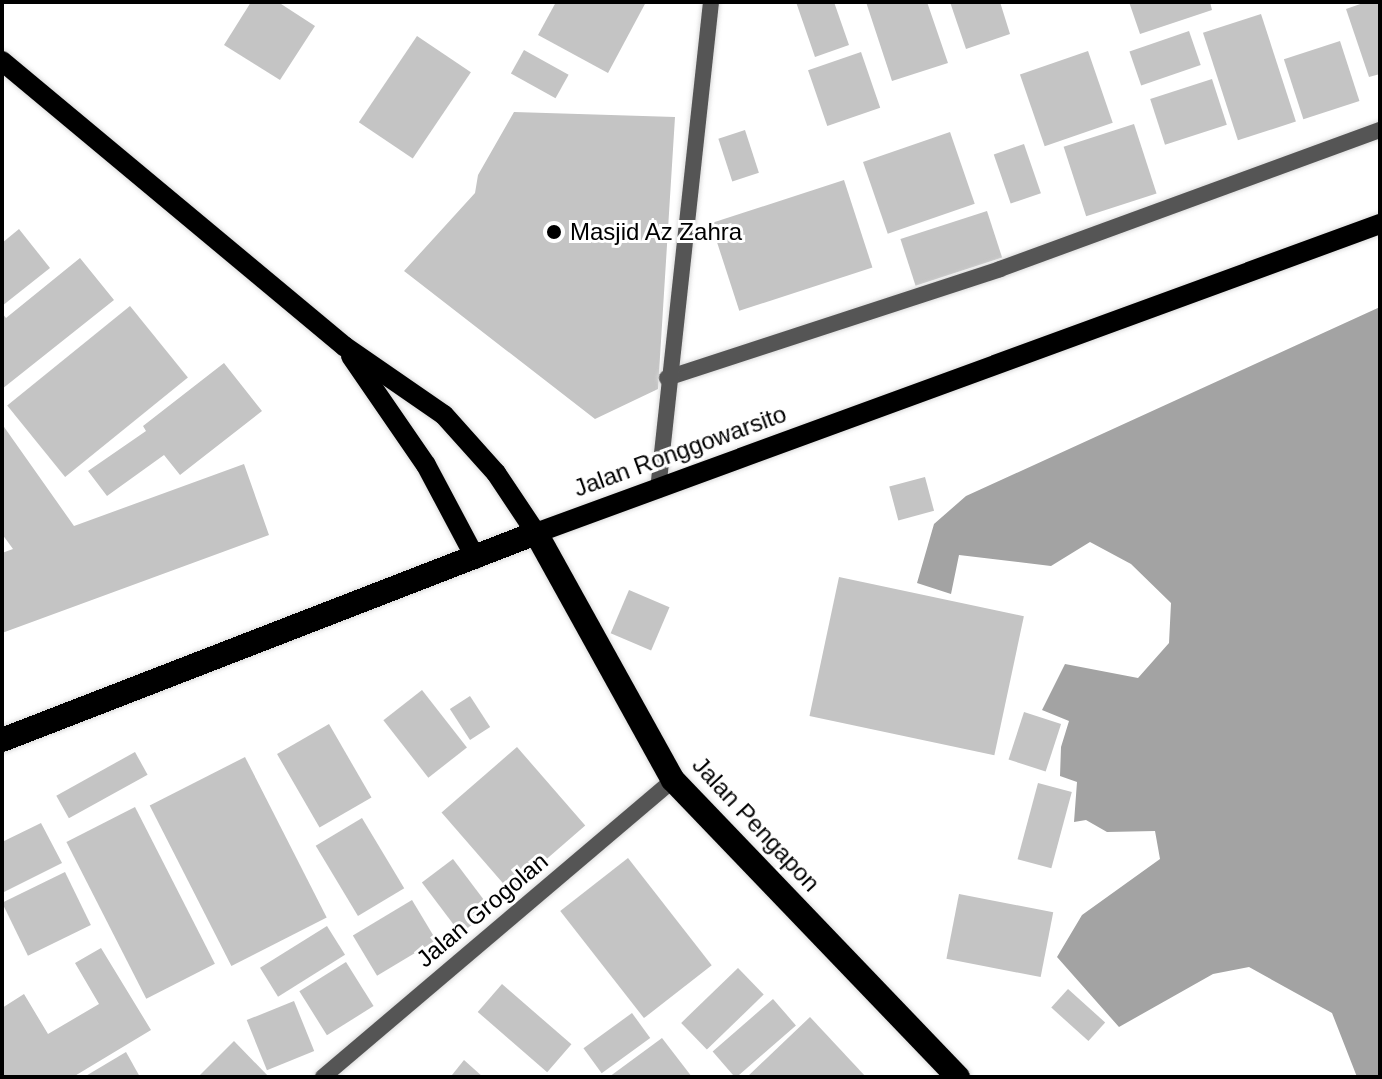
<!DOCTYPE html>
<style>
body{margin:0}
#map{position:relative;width:1382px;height:1079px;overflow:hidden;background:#fff;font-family:Helvetica,sans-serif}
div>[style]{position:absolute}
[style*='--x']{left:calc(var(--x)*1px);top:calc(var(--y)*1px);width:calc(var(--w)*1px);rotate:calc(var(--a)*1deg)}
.water>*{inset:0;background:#a3a3a3}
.building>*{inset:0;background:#c4c4c4;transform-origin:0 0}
.roads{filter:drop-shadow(0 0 2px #dbdbdb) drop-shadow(0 0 2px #dbdbdb)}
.street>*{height:16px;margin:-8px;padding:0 8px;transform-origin:8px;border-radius:8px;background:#555}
.primary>*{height:20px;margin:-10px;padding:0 10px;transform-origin:10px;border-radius:10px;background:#000}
.highway>*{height:24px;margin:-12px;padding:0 12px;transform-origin:12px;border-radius:12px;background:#000}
.dots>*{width:22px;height:22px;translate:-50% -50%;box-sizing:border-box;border:4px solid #fff;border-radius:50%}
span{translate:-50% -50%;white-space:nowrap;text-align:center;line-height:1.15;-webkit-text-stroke:6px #fff;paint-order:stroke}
.poi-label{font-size:24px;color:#000}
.left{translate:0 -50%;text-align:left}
.street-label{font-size:24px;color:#000}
.frame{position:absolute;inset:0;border:4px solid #000;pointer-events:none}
</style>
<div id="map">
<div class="water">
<i style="clip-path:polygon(1380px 307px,1380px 1077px,1357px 1077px,1332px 1013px,1249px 967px,1213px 974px,1119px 1027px,1057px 957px,1082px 915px,1160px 859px,1155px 831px,1107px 832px,1086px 820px,1074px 822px,1077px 782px,1060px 776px,1061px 747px,1069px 721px,1042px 710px,1065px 664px,1138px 678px,1169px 643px,1171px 603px,1131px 564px,1090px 542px,1051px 566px,959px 555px,951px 594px,917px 583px,934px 524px,966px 496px)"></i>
</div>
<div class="building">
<i style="clip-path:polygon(251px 2px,278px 2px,315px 26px,280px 80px,224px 45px)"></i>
<i style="clip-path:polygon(556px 2px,646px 2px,608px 73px,538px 35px)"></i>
<i style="clip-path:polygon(796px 2px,834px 2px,849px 45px,815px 57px)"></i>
<i style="clip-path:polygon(866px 2px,927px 2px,948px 63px,892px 81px)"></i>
<i style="clip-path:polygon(950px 2px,1000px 2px,1010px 34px,966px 49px)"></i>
<i style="clip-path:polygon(1129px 2px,1210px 2px,1212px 10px,1140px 34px)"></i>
<i style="clip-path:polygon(1366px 2px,1380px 2px,1380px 74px,1369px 77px,1346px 9px)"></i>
<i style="left:1261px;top:14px;width:113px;height:61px;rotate:72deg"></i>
<i style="left:1189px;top:31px;width:36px;height:63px;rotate:71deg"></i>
<i style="left:417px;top:36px;width:65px;height:104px;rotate:34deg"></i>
<i style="left:1340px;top:41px;width:63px;height:59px;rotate:72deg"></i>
<i style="left:524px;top:50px;width:51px;height:27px;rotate:29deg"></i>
<i style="left:1088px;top:51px;width:76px;height:72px;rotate:71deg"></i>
<i style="left:861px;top:52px;width:59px;height:56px;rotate:71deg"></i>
<i style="left:1212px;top:79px;width:48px;height:65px;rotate:72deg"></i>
<i style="clip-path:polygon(514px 112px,675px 117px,658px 389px,595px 419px,404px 271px,475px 193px,478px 175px)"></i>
<i style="left:1134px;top:124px;width:73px;height:74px;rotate:72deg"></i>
<i style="left:745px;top:130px;width:45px;height:28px;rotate:72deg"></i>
<i style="left:950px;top:132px;width:76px;height:92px;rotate:71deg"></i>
<i style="left:1024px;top:144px;width:52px;height:32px;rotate:71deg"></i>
<i style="left:844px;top:180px;width:92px;height:140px;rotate:72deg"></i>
<i style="left:987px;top:211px;width:49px;height:91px;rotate:72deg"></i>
<i style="clip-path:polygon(19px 229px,50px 268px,2px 306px,2px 243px)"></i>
<i style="clip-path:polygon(80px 258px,114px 300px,2px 389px,2px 313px,6px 318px)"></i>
<i style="left:130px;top:306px;width:92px;height:158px;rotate:51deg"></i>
<i style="clip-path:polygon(224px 363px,262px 411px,180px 475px,164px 455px,107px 496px,88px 471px,146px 431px,143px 426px)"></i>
<i style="clip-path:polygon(2px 424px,74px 526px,244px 464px,269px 535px,2px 633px,2px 553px,13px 549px,2px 534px)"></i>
<i style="left:925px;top:477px;width:35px;height:37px;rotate:75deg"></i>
<i style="left:839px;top:577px;width:189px;height:142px;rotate:12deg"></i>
<i style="left:629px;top:590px;width:44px;height:47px;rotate:23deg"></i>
<i style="left:422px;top:690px;width:73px;height:49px;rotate:52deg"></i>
<i style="left:470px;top:696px;width:37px;height:24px;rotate:57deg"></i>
<i style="left:1024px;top:712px;width:39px;height:50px;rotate:18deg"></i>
<i style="left:329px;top:724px;width:85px;height:60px;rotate:60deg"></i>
<i style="left:517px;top:747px;width:104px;height:100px;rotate:49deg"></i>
<i style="left:135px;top:752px;width:26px;height:90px;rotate:61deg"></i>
<i style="left:245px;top:757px;width:180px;height:107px;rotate:63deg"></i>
<i style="left:1038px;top:783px;width:35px;height:79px;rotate:15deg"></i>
<i style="left:135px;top:807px;width:176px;height:77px;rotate:63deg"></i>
<i style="left:362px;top:818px;width:82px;height:54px;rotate:59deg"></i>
<i style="clip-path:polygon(41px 823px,62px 863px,2px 893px,2px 842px)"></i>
<i style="left:628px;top:858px;width:136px;height:86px;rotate:52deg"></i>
<i style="left:453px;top:859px;width:64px;height:39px;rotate:53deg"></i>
<i style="left:65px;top:872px;width:59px;height:70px;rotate:64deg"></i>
<i style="left:959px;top:894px;width:96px;height:66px;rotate:11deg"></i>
<i style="left:412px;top:900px;width:47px;height:69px;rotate:59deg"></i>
<i style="left:327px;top:926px;width:34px;height:79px;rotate:58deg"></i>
<i style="clip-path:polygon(101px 948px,151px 1030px,73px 1077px,2px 1077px,2px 1008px,24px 994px,48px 1034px,99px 1004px,75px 963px)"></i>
<i style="left:346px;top:962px;width:52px;height:55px;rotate:58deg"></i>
<i style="left:738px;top:968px;width:37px;height:79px;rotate:46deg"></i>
<i style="left:502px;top:984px;width:92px;height:37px;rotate:41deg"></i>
<i style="left:1068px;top:989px;width:50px;height:25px;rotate:42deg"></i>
<i style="left:773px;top:999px;width:35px;height:80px;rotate:49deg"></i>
<i style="left:294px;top:1001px;width:54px;height:51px;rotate:68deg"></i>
<i style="left:632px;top:1013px;width:31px;height:60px;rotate:54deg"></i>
<i style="clip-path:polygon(810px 1017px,866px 1077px,747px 1077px)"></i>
<i style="clip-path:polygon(662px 1038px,692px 1077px,609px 1077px)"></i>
<i style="clip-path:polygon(234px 1041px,269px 1077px,198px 1077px)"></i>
<i style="clip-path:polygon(126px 1052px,140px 1077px,84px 1077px)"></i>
<i style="clip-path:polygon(464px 1060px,483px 1077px,452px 1075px)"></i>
</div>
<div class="roads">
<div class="street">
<i style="--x:667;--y:378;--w:350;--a:-18.1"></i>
<i style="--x:1000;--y:269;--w:405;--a:-20.1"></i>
<i style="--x:658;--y:490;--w:491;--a:-83.8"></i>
<i style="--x:323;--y:1077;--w:459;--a:-40.3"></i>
</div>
<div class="primary">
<i style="--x:2;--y:61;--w:445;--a:39.8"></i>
<i style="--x:344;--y:346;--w:121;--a:34.6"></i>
<i style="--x:444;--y:415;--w:78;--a:48.1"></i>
<i style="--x:496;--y:473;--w:72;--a:56.3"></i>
<i style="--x:536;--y:533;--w:899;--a:-20.11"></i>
<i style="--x:351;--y:356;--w:132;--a:55.5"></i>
<i style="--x:426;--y:465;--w:106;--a:62"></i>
</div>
<div class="highway">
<i style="--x:2;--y:740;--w:573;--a:-21.19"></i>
<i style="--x:536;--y:533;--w:282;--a:61"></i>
<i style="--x:673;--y:780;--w:412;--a:46.2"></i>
</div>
</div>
<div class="dots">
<i style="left:554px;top:232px;background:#000"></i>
</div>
<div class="poi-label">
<span class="left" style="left:570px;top:232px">Masjid Az Zahra</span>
</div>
<div class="street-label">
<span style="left:680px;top:451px;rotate:-20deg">Jalan Ronggowarsito</span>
<span style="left:756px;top:824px;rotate:47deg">Jalan Pengapon</span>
<span style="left:482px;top:910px;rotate:-40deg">Jalan Grogolan</span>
</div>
<div class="frame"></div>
</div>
